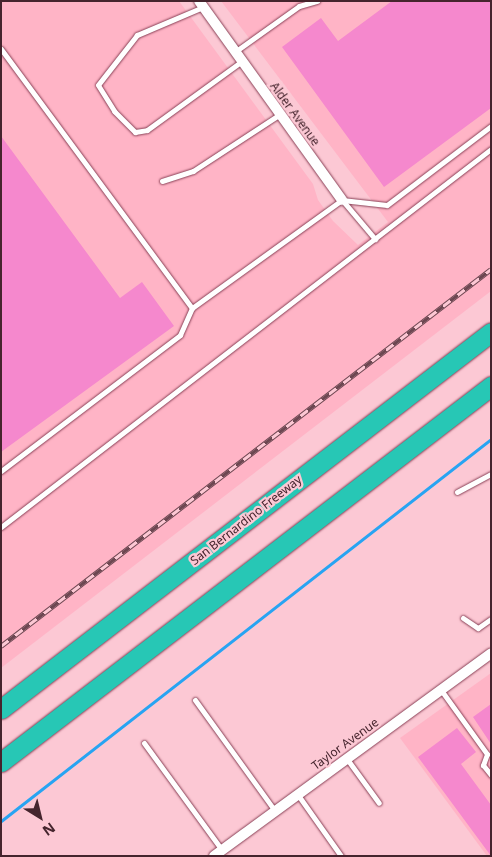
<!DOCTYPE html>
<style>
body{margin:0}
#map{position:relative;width:492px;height:857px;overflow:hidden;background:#fcc8d4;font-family:"Noto Sans",sans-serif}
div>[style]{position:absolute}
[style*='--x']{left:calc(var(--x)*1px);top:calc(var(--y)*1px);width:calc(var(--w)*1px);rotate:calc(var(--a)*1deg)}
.built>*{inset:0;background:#ffb4c6}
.stream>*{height:3px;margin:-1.5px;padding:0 1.5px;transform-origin:1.5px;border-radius:1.5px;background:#28a4f2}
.building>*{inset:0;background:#f588cd}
.roads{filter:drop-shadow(0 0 1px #894056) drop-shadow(0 0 1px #894056)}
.lane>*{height:5px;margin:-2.5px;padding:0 2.5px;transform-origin:2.5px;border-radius:2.5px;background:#fff}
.street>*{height:10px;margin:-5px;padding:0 5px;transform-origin:5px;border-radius:5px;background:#fff}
.highway>*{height:19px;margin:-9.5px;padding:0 9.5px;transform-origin:9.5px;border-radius:9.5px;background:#27c7b5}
.rail>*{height:5px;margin-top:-2.5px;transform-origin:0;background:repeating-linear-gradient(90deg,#fcc8d4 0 9px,#6c4751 0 18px);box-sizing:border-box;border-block:1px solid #6c4751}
span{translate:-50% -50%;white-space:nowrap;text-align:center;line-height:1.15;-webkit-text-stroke:4.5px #fcc8d4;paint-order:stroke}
.street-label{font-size:12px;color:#45242d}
.frame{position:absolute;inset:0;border:2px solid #45242d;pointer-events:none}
.north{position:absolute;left:15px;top:792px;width:50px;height:50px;-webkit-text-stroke:4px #fcc8d4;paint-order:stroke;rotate:144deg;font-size:14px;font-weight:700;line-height:20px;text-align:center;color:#45242d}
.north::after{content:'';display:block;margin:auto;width:18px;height:22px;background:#45242d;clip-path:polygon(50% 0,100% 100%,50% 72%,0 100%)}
</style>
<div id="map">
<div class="built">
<i style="clip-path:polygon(1px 1px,179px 1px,313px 184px,318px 200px,333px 221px,358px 245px,388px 222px,221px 1px,491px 1px,491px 291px,1px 668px)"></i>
<i style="clip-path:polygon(491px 673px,491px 856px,487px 856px,400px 738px)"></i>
</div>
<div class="stream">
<i style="--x:1;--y:821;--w:621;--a:-37.94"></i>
</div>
<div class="building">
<i style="clip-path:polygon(392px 1px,491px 1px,491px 108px,384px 187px,282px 47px,321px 18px,338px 41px)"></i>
<i style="clip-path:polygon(1px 136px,120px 298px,142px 282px,174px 326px,1px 452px)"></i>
<i style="clip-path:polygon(491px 704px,491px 744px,473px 717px)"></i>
<i style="clip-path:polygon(457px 728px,476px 752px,461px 764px,491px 805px,491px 856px,418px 757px)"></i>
</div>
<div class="roads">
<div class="lane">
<i style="--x:203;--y:7;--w:72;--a:157"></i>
<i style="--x:137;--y:35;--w:63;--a:128"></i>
<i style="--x:98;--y:85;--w:31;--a:58"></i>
<i style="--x:114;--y:111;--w:30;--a:45"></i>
<i style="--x:135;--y:132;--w:12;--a:-9"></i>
<i style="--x:147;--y:130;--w:117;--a:-36"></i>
<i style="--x:1;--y:49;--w:322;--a:53.6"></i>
<i style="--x:236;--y:51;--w:77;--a:-35.5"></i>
<i style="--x:299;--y:6;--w:19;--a:-16"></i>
<i style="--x:162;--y:181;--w:33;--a:-18"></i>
<i style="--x:193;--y:171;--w:104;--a:-33.2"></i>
<i style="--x:343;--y:201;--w:50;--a:49.9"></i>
<i style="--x:1;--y:471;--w:225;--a:-37.2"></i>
<i style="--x:180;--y:335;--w:30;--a:-66"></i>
<i style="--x:192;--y:308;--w:185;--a:-35.8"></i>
<i style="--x:342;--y:200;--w:45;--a:6.3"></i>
<i style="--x:387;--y:205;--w:131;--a:-37.2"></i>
<i style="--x:457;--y:492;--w:38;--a:-28"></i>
<i style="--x:1;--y:527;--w:619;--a:-37.65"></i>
<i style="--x:463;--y:618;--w:18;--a:34"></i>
<i style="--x:478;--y:628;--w:16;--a:-35"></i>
<i style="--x:441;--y:690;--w:79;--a:54.3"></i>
<i style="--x:487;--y:754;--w:12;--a:110"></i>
<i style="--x:483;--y:765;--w:13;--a:51"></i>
<i style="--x:195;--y:700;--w:137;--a:54.2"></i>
<i style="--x:144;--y:743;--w:132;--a:53.9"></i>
<i style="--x:347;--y:759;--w:54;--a:54"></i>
<i style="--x:298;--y:795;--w:75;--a:54.8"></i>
</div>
<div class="street">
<i style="--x:199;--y:1;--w:245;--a:54.3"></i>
<i style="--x:214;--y:856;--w:343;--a:-36.2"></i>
</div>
<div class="highway">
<i style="--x:1;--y:709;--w:618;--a:-37.57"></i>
<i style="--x:1;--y:762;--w:618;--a:-37.5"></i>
</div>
</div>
<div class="rail">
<i style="--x:1;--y:646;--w:618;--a:-37.57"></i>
</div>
<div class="street-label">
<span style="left:295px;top:114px;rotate:54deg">Alder Avenue</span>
<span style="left:246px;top:520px;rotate:-38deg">San Bernardino Freeway</span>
<span style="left:345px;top:744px;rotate:-36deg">Taylor Avenue</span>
</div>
<div class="frame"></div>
<div class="north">N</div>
</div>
